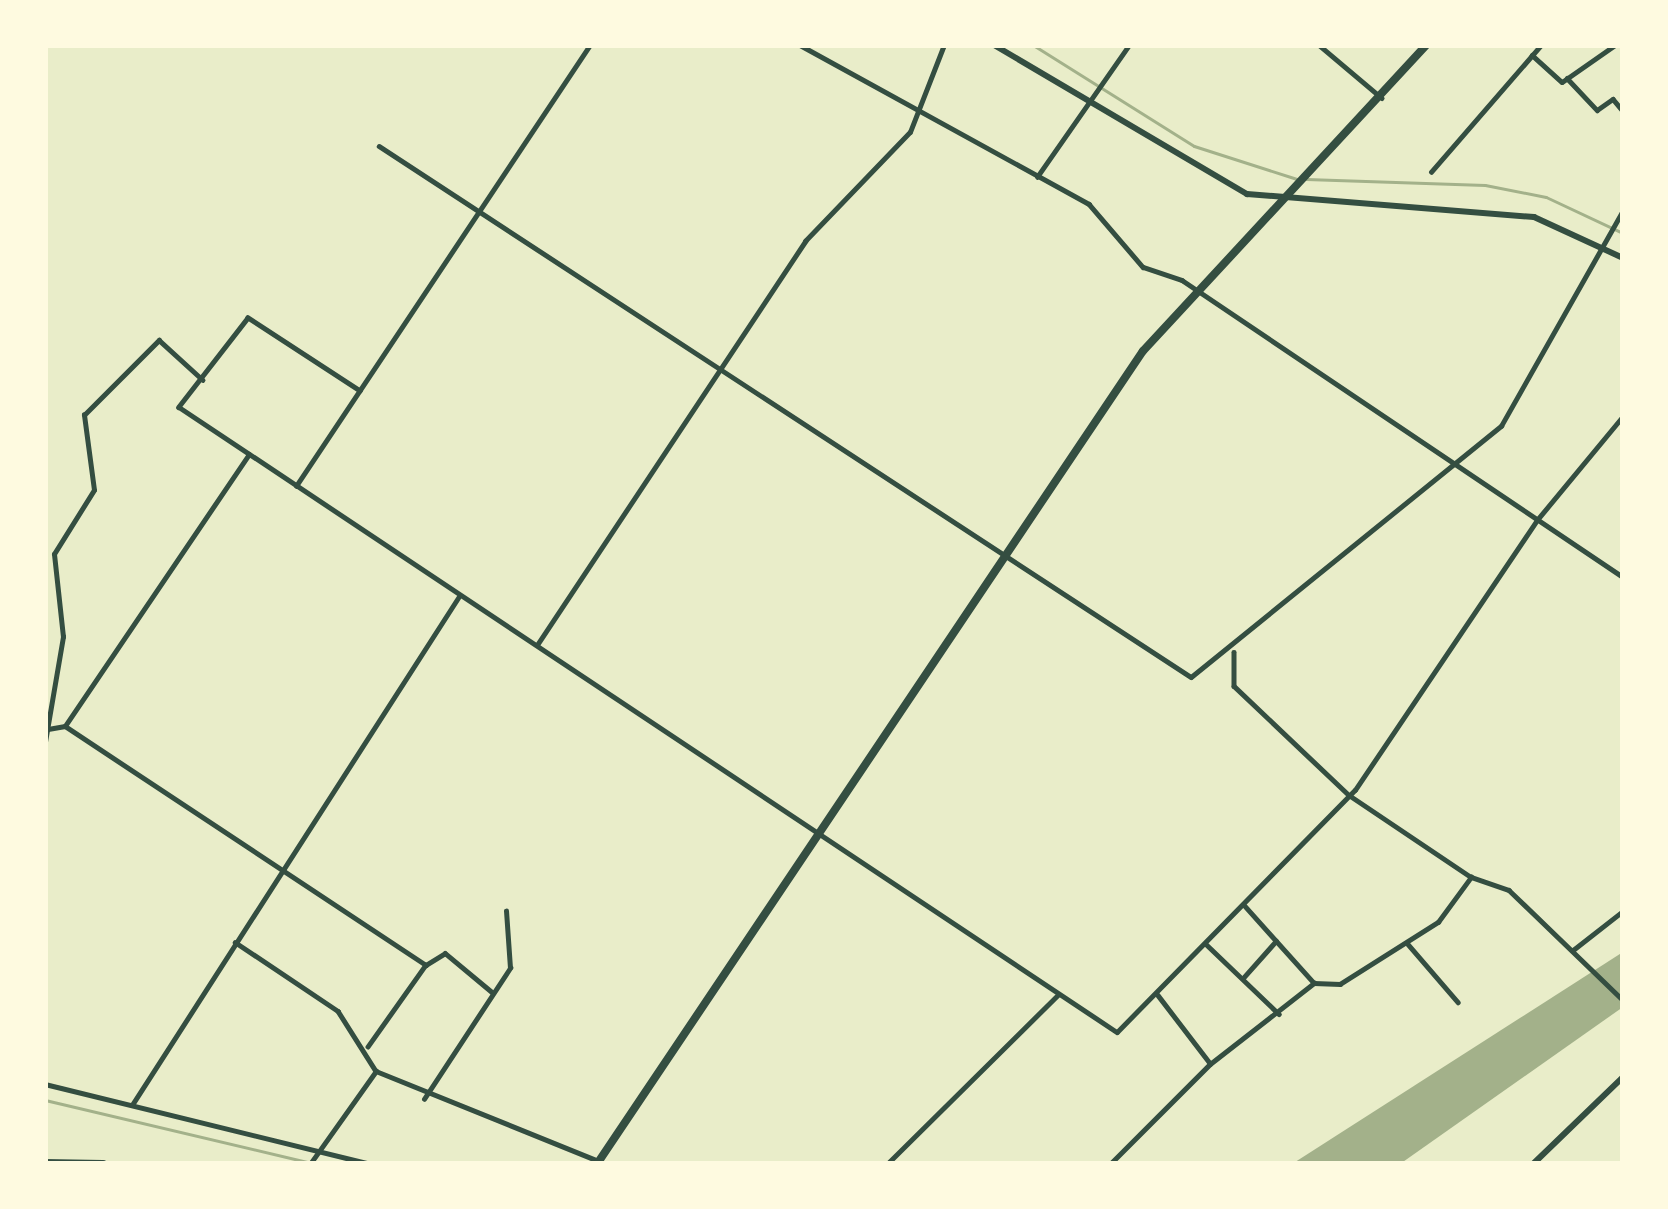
<!DOCTYPE html>
<style>
body{margin:0}
#map{position:relative;width:1668px;height:1209px;overflow:hidden;background:#e9edc9;font-family:"Playfair Display",serif}
div>[style]{position:absolute}
[style*='--x']{left:calc(var(--x)*1px);top:calc(var(--y)*1px);width:calc(var(--w)*1px);rotate:calc(var(--a)*1deg)}
.water>*{inset:0;background:#a3b18a}
.stream>*{height:3px;margin:-1.5px;padding:0 1.5px;transform-origin:1.5px;border-radius:1.5px;background:#a3b18a}
.minor>*{height:4.5px;margin:-2.25px;padding:0 2.25px;transform-origin:2.25px;border-radius:2.25px;background:#344e41}
.tertiary>*{height:6px;margin:-3px;padding:0 3px;transform-origin:3px;border-radius:3px;background:#344e41}
.primary>*{height:8px;margin:-4px;padding:0 4px;transform-origin:4px;border-radius:4px;background:#344e41}
span{translate:-50% -50%;white-space:nowrap;text-align:center;line-height:1.15;-webkit-text-stroke:9px #fefae0;paint-order:stroke}
.frame{position:absolute;inset:0;border:48px solid #fefae0;pointer-events:none}
</style>
<div id="map">
<div class="water">
<i style="clip-path:polygon(1623px 952px,1623px 1007px,1400px 1164px,1292px 1164px)"></i>
</div>
<div class="stream">
<i style="--x:1033;--y:45;--w:190;--a:32.1"></i>
<i style="--x:1194;--y:146;--w:108;--a:17.8"></i>
<i style="--x:1306;--y:179;--w:179;--a:1.9"></i>
<i style="--x:1485;--y:185;--w:62;--a:11.1"></i>
<i style="--x:1546;--y:197;--w:85;--a:25.1"></i>
<i style="--x:45;--y:1100;--w:278;--a:13.3"></i>
</div>
<div class="minor">
<i style="--x:800;--y:45;--w:330;--a:28.8"></i>
<i style="--x:1089;--y:204;--w:83;--a:49.4"></i>
<i style="--x:1143;--y:267;--w:41;--a:18.4"></i>
<i style="--x:1182;--y:280;--w:532;--a:33.96"></i>
<i style="--x:1319;--y:45;--w:82;--a:40.1"></i>
<i style="--x:1532;--y:55;--w:40;--a:42"></i>
<i style="--x:1562;--y:82;--w:65;--a:-34.9"></i>
<i style="--x:1567;--y:78;--w:44;--a:46.8"></i>
<i style="--x:1597;--y:110;--w:19;--a:-35"></i>
<i style="--x:1613;--y:99;--w:16;--a:50"></i>
<i style="--x:379;--y:146;--w:970;--a:33.18"></i>
<i style="--x:1191;--y:677;--w:399;--a:-39"></i>
<i style="--x:1501;--y:426;--w:248;--a:-60.5"></i>
<i style="--x:1431;--y:172;--w:168;--a:-49.1"></i>
<i style="--x:1037;--y:177;--w:161;--a:-55.1"></i>
<i style="--x:360;--y:391;--w:134;--a:-146.9"></i>
<i style="--x:248;--y:318;--w:113;--a:127.8"></i>
<i style="--x:179;--y:407;--w:1127;--a:33.68"></i>
<i style="--x:1117;--y:1032;--w:339;--a:-45.5"></i>
<i style="--x:1355;--y:790;--w:326;--a:-56"></i>
<i style="--x:1537;--y:520;--w:135;--a:-50.4"></i>
<i style="--x:296;--y:486;--w:530;--a:-56.31"></i>
<i style="--x:537;--y:645;--w:485;--a:-56.4"></i>
<i style="--x:805;--y:241;--w:151;--a:-46.1"></i>
<i style="--x:910;--y:132;--w:93;--a:-68.7"></i>
<i style="--x:1234;--y:652;--w:34;--a:90"></i>
<i style="--x:1234;--y:686;--w:158;--a:43.5"></i>
<i style="--x:1349;--y:795;--w:147;--a:33.9"></i>
<i style="--x:1471;--y:877;--w:40;--a:18.9"></i>
<i style="--x:1509;--y:890;--w:158;--a:44"></i>
<i style="--x:65;--y:726;--w:328;--a:-55.9"></i>
<i style="--x:48;--y:729;--w:17;--a:-10"></i>
<i style="--x:65;--y:726;--w:433;--a:33.5"></i>
<i style="--x:426;--y:965;--w:100;--a:125.3"></i>
<i style="--x:45;--y:742;--w:107;--a:-80.3"></i>
<i style="--x:63;--y:637;--w:83;--a:-96.2"></i>
<i style="--x:54;--y:554;--w:75;--a:-58"></i>
<i style="--x:94;--y:490;--w:76;--a:-97.6"></i>
<i style="--x:84;--y:415;--w:106;--a:-45"></i>
<i style="--x:159;--y:340;--w:59;--a:42.3"></i>
<i style="--x:1245;--y:906;--w:103;--a:48.1"></i>
<i style="--x:1314;--y:983;--w:26;--a:2"></i>
<i style="--x:1340;--y:984;--w:116;--a:-32.3"></i>
<i style="--x:1438;--y:922;--w:56;--a:-53.7"></i>
<i style="--x:235;--y:942;--w:124;--a:33.8"></i>
<i style="--x:338;--y:1011;--w:71;--a:57.7"></i>
<i style="--x:376;--y:1071;--w:248;--a:22"></i>
<i style="--x:1407;--y:943;--w:78;--a:49.2"></i>
<i style="--x:1206;--y:944;--w:101;--a:43.8"></i>
<i style="--x:1573;--y:950;--w:63;--a:-38"></i>
<i style="--x:426;--y:965;--w:22;--a:-32"></i>
<i style="--x:445;--y:953;--w:61;--a:39.7"></i>
<i style="--x:1244;--y:977;--w:48;--a:-48.4"></i>
<i style="--x:1210;--y:1064;--w:132;--a:-37.9"></i>
<i style="--x:45;--y:1084;--w:335;--a:13.8"></i>
<i style="--x:424;--y:1099;--w:157;--a:-56.7"></i>
<i style="--x:510;--y:968;--w:57;--a:-94"></i>
<i style="--x:132;--y:1105;--w:603;--a:-57.26"></i>
<i style="--x:310;--y:1164;--w:114;--a:-54.6"></i>
<i style="--x:887;--y:1164;--w:240;--a:-44.7"></i>
<i style="--x:1110;--y:1164;--w:141;--a:-45"></i>
<i style="--x:1210;--y:1064;--w:86;--a:-127.4"></i>
</div>
<div class="tertiary">
<i style="--x:994;--y:45;--w:294;--a:30.5"></i>
<i style="--x:1247;--y:194;--w:288;--a:4.6"></i>
<i style="--x:1534;--y:217;--w:98;--a:24.7"></i>
<i style="--x:1533;--y:1164;--w:125;--a:-44"></i>
</div>
<div class="primary">
<i style="--x:45;--y:1163;--w:58;--a:1"></i>
<i style="--x:597;--y:1164;--w:979;--a:-56.12"></i>
<i style="--x:1143;--y:351;--w:417;--a:-47.2"></i>
</div>
<div class="frame"></div>
</div>
